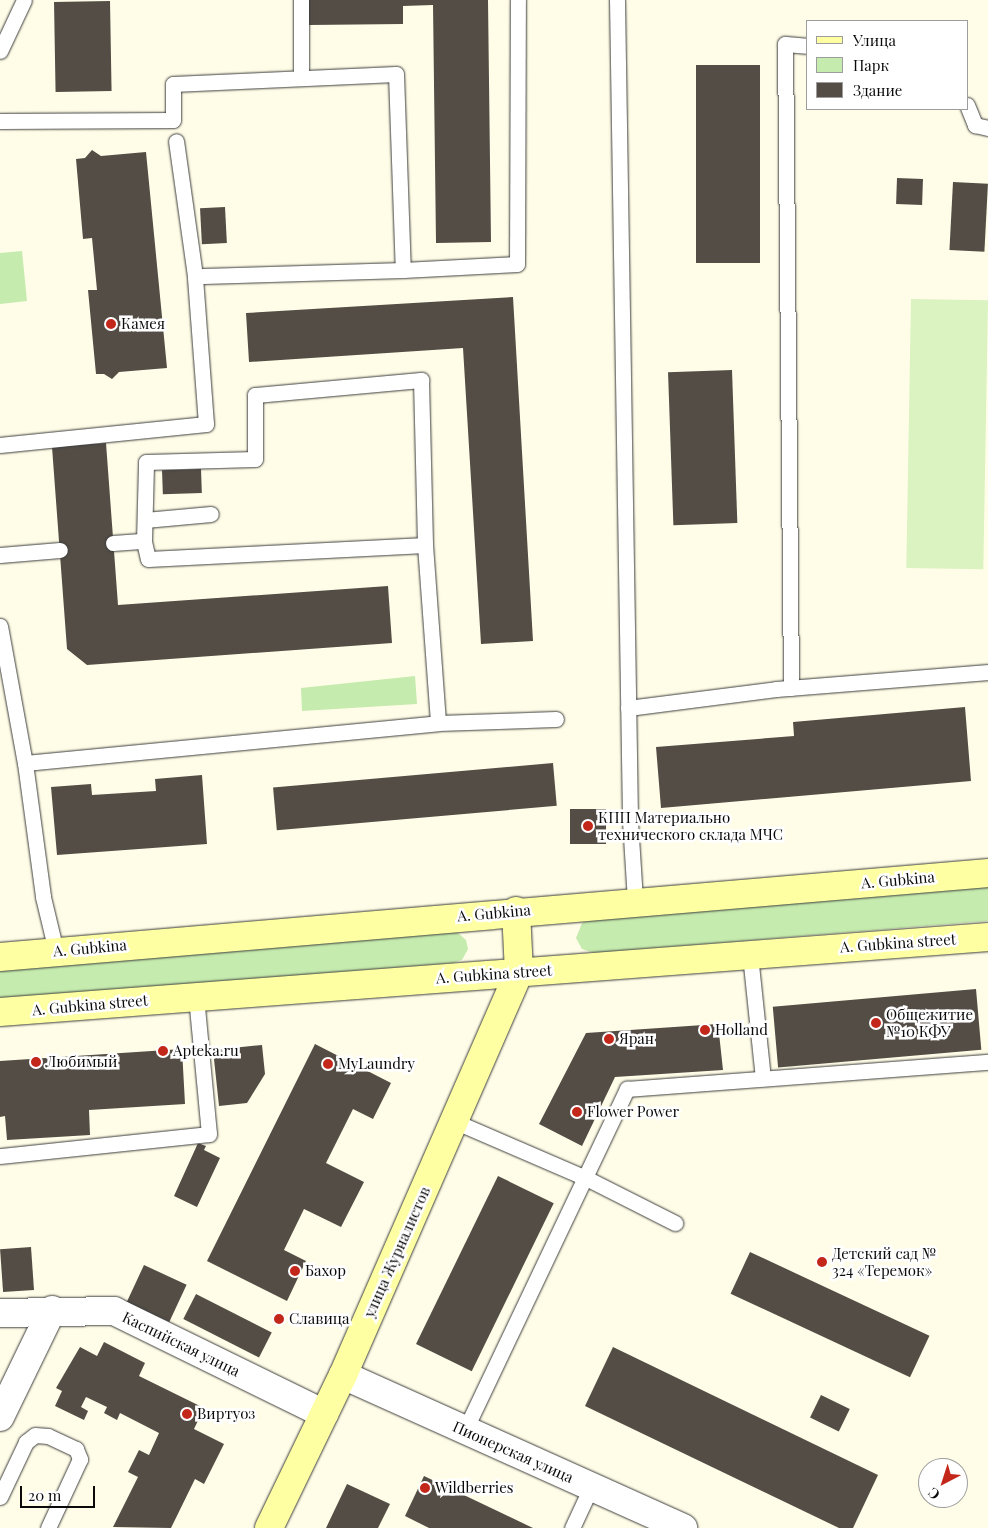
<!DOCTYPE html>
<meta charset="utf-8">
<style>
body{margin:0}
#map{position:relative;width:988px;height:1528px;overflow:hidden;background:#fffde7;font-family:"Playfair Display",serif}
div>[style]{position:absolute}
[style*='--x']{left:calc(var(--x)*1px);top:calc(var(--y)*1px);width:calc(var(--w)*1px);rotate:calc(var(--a)*1deg)}
.green>*{inset:0;background:#c6ebae}
.pitch>*{inset:0;background:#dbf2c1;transform-origin:0 0}
.building>*{inset:0;background:#534d46;transform-origin:0 0}
.roads{filter:drop-shadow(0 0 1px #3d3d3d) drop-shadow(0 0 1px #3d3d3d)}
.lane>*{height:15px;margin:-7.5px;padding:0 7.5px;transform-origin:7.5px;border-radius:7.5px;background:#fff}
.street>*{height:28px;margin:-14px;padding:0 14px;transform-origin:14px;border-radius:14px;background:#fff}
.secondary>*{height:28px;margin:-14px;padding:0 14px;transform-origin:14px;border-radius:14px;background:#fdffa2}
.dots>*{width:14px;height:14px;translate:-50% -50%;box-sizing:border-box;border:2px solid #fff;border-radius:50%}
span{translate:-50% -50%;white-space:nowrap;text-align:center;line-height:1.15;-webkit-text-stroke:5px #fff;paint-order:stroke}
.poi-label{font-size:15px;color:#0a0a0a}
.left{translate:0 -50%;text-align:left}
.street-label{font-size:15px;color:#0a0a0a}
.legend{position:absolute;left:806px;top:20px;width:162px;height:90px;box-sizing:border-box;background:#fff;border:1px solid #9d9d9d;margin:0;padding:6px 9px;list-style:none;font-size:15px;color:#0a0a0a}
.legend li{display:flex;align-items:center;gap:10px;height:25px}
.legend b{width:25px;border:1px solid #9d9d9d}
.north{position:absolute;left:918px;top:1458px;width:50px;height:50px;box-sizing:border-box;background:#fff;border:1px solid #9d9d9d;border-radius:50%;rotate:220deg;font-size:14px;font-weight:700;line-height:20px;text-align:center;color:#0a0a0a}
.north::after{content:'';display:block;margin:auto;width:18px;height:22px;background:#c2271a;clip-path:polygon(50% 0,100% 100%,50% 72%,0 100%)}
.scale{position:absolute;left:20px;top:1486px;width:75px;height:22px;box-sizing:border-box;border:2px solid #0a0a0a;border-top:0;padding-left:6px;font-size:15px;line-height:18px;white-space:nowrap;color:#0a0a0a;-webkit-text-stroke:4px #fff;paint-order:stroke}
</style>
<div id="map">
<div class="green">
<i style="clip-path:polygon(22px 251px,27px 301px,0 304px,0 253px)"></i>
<i style="clip-path:polygon(415px 676px,417px 704px,302px 711px,301px 688px)"></i>
<i style="clip-path:polygon(988px 887px,988px 921px,594px 953px,582px 949px,576px 938px,582px 923px,591px 920px)"></i>
<i style="clip-path:polygon(457px 932px,466px 940px,468px 949px,462px 960px,453px 963px,0 1000px,0 967px)"></i>
</div>
<div class="pitch">
<i style="left:911px;top:299px;width:77px;height:269px;rotate:1deg"></i>
</div>
<div class="building">
<i style="clip-path:polygon(309px 0,488px 0,491px 242px,436px 243px,433px 5px,403px 6px,403px 24px,309px 25px)"></i>
<i style="left:110px;top:1px;width:90px;height:56px;rotate:89deg"></i>
<i style="left:696px;top:65px;width:64px;height:198px"></i>
<i style="clip-path:polygon(92px 150px,101px 156px,146px 152px,167px 368px,119px 372px,112px 379px,104px 374px,96px 374px,88px 290px,97px 290px,92px 238px,83px 239px,76px 159px,85px 158px)"></i>
<i style="left:897px;top:178px;width:26px;height:26px;rotate:2deg"></i>
<i style="left:953px;top:182px;width:35px;height:68px;rotate:3deg"></i>
<i style="left:225px;top:207px;width:36px;height:25px;rotate:87deg"></i>
<i style="clip-path:polygon(513px 297px,533px 641px,481px 644px,463px 348px,249px 362px,246px 313px)"></i>
<i style="left:732px;top:370px;width:153px;height:64px;rotate:88deg"></i>
<i style="clip-path:polygon(106px 443px,118px 605px,388px 586px,392px 643px,87px 665px,67px 649px,52px 447px)"></i>
<i style="left:201px;top:469px;width:24px;height:39px;rotate:88deg"></i>
<i style="clip-path:polygon(965px 707px,971px 781px,661px 808px,656px 747px,794px 736px,793px 722px)"></i>
<i style="left:553px;top:763px;width:43px;height:281px;rotate:85deg"></i>
<i style="clip-path:polygon(202px 775px,207px 844px,57px 855px,51px 787px,91px 784px,92px 795px,156px 791px,155px 779px)"></i>
<i style="left:570px;top:809px;width:36px;height:35px"></i>
<i style="left:976px;top:989px;width:61px;height:204px;rotate:85deg"></i>
<i style="clip-path:polygon(718px 1024px,723px 1070px,615px 1077px,582px 1146px,539px 1124px,586px 1033px)"></i>
<i style="clip-path:polygon(315px 1044px,391px 1083px,373px 1119px,353px 1109px,326px 1163px,364px 1182px,341px 1227px,304px 1209px,284px 1250px,306px 1261px,287px 1301px,207px 1261px)"></i>
<i style="clip-path:polygon(262px 1045px,265px 1074px,247px 1103px,219px 1106px,213px 1050px)"></i>
<i style="clip-path:polygon(182px 1049px,185px 1104px,89px 1110px,90px 1135px,7px 1140px,5px 1116px,0 1117px,0 1061px)"></i>
<i style="clip-path:polygon(198px 1143px,206px 1146px,204px 1150px,220px 1158px,197px 1207px,174px 1196px)"></i>
<i style="left:498px;top:1176px;width:62px;height:187px;rotate:26deg"></i>
<i style="left:31px;top:1247px;width:43px;height:31px;rotate:86deg"></i>
<i style="left:750px;top:1252px;width:198px;height:46px;rotate:25deg"></i>
<i style="left:144px;top:1265px;width:47px;height:41px;rotate:25deg"></i>
<i style="left:196px;top:1294px;width:85px;height:28px;rotate:27deg"></i>
<i style="clip-path:polygon(104px 1342px,145px 1363px,139px 1376px,204px 1408px,194px 1429px,224px 1444px,204px 1484px,195px 1479px,171px 1528px,113px 1527px,138px 1477px,128px 1472px,139px 1450px,149px 1455px,159px 1433px,120px 1413px,117px 1420px,104px 1413px,107px 1407px,86px 1397px,81px 1407px,88px 1411px,84px 1420px,55px 1406px,62px 1391px,56px 1388px,80px 1347px,97px 1356px)"></i>
<i style="clip-path:polygon(613px 1347px,878px 1475px,853px 1528px,839px 1528px,585px 1406px)"></i>
<i style="left:821px;top:1395px;width:32px;height:25px;rotate:26deg"></i>
<i style="clip-path:polygon(424px 1476px,533px 1528px,429px 1528px,405px 1516px)"></i>
<i style="clip-path:polygon(347px 1484px,390px 1504px,378px 1528px,326px 1528px)"></i>
</div>
<div class="roads">
<div class="lane">
<i style="--x:301;--y:0;--w:78;--a:90"></i>
<i style="--x:617;--y:0;--w:821;--a:89.09"></i>
<i style="--x:630;--y:821;--w:80;--a:86.4"></i>
<i style="--x:0;--y:51;--w:56;--a:-64.8"></i>
<i style="--x:967;--y:105;--w:22;--a:68"></i>
<i style="--x:975;--y:125;--w:13;--a:13"></i>
<i style="--x:0;--y:121;--w:173;--a:-0.3"></i>
<i style="--x:173;--y:120;--w:36;--a:-90"></i>
<i style="--x:173;--y:84;--w:223;--a:-2.6"></i>
<i style="--x:396;--y:74;--w:196;--a:88"></i>
<i style="--x:403;--y:270;--w:208;--a:178.3"></i>
<i style="--x:403;--y:270;--w:114;--a:-3"></i>
<i style="--x:517;--y:264;--w:264;--a:-89.8"></i>
<i style="--x:0;--y:445;--w:207;--a:-5.8"></i>
<i style="--x:206;--y:424;--w:148;--a:-94.3"></i>
<i style="--x:195;--y:276;--w:136;--a:-98"></i>
<i style="--x:145;--y:520;--w:66;--a:-5.2"></i>
<i style="--x:113;--y:543;--w:31;--a:-4"></i>
<i style="--x:144;--y:541;--w:79;--a:-88.5"></i>
<i style="--x:146;--y:462;--w:109;--a:-1.6"></i>
<i style="--x:255;--y:459;--w:64;--a:-90"></i>
<i style="--x:255;--y:395;--w:167;--a:-5.2"></i>
<i style="--x:421;--y:380;--w:165;--a:88.6"></i>
<i style="--x:425;--y:545;--w:277;--a:177.1"></i>
<i style="--x:148;--y:559;--w:18;--a:-103"></i>
<i style="--x:425;--y:545;--w:178;--a:85.8"></i>
<i style="--x:0;--y:555;--w:60;--a:-4.8"></i>
<i style="--x:0;--y:626;--w:139;--a:79.7"></i>
<i style="--x:25;--y:763;--w:135;--a:82.3"></i>
<i style="--x:43;--y:897;--w:56;--a:76.5"></i>
<i style="--x:791;--y:688;--w:644;--a:-90.53"></i>
<i style="--x:785;--y:44;--w:22;--a:5"></i>
<i style="--x:628;--y:708;--w:149;--a:-7.3"></i>
<i style="--x:776;--y:689;--w:213;--a:-4.6"></i>
<i style="--x:25;--y:763;--w:415;--a:-5.5"></i>
<i style="--x:438;--y:723;--w:118;--a:-1.9"></i>
<i style="--x:750;--y:955;--w:124;--a:84"></i>
<i style="--x:454;--y:1121;--w:144;--a:23.4"></i>
<i style="--x:586;--y:1178;--w:100;--a:26.8"></i>
<i style="--x:0;--y:1156;--w:210;--a:-6"></i>
<i style="--x:209;--y:1134;--w:138;--a:-95.4"></i>
<i style="--x:465;--y:1430;--w:378;--a:-64.6"></i>
<i style="--x:627;--y:1089;--w:362;--a:-4.3"></i>
<i style="--x:0;--y:1497;--w:61;--a:-64.7"></i>
<i style="--x:26;--y:1442;--w:11;--a:-38"></i>
<i style="--x:35;--y:1435;--w:13;--a:4"></i>
<i style="--x:48;--y:1436;--w:31;--a:25"></i>
<i style="--x:76;--y:1449;--w:11;--a:68"></i>
<i style="--x:80;--y:1459;--w:76;--a:114.9"></i>
<i style="--x:572;--y:1528;--w:45;--a:-65.1"></i>
</div>
<div class="street">
<i style="--x:0;--y:1313;--w:114;--a:-1"></i>
<i style="--x:114;--y:1311;--w:234;--a:26.1"></i>
<i style="--x:343;--y:1375;--w:373;--a:24.2"></i>
<i style="--x:0;--y:1417;--w:119;--a:-64.1"></i>
</div>
<div class="secondary">
<i style="--x:0;--y:957;--w:992;--a:-4.86"></i>
<i style="--x:0;--y:1012;--w:991;--a:-4.34"></i>
<i style="--x:269;--y:1528;--w:170;--a:-64.2"></i>
<i style="--x:343;--y:1375;--w:440;--a:-66.4"></i>
<i style="--x:519;--y:972;--w:61;--a:-92.8"></i>
</div>
</div>
<div class="dots">
<i style="left:111px;top:324px;background:#c2271a"></i>
<i style="left:588px;top:826px;background:#c2271a"></i>
<i style="left:876px;top:1023px;background:#c2271a"></i>
<i style="left:705px;top:1030px;background:#c2271a"></i>
<i style="left:609px;top:1039px;background:#c2271a"></i>
<i style="left:163px;top:1051px;background:#c2271a"></i>
<i style="left:36px;top:1062px;background:#c2271a"></i>
<i style="left:328px;top:1064px;background:#c2271a"></i>
<i style="left:577px;top:1112px;background:#c2271a"></i>
<i style="left:822px;top:1262px;background:#c2271a"></i>
<i style="left:295px;top:1271px;background:#c2271a"></i>
<i style="left:279px;top:1319px;background:#c2271a"></i>
<i style="left:187px;top:1414px;background:#c2271a"></i>
<i style="left:425px;top:1488px;background:#c2271a"></i>
</div>
<div class="poi-label">
<span class="left" style="left:121px;top:324px">Камея</span>
<span class="left" style="left:598px;top:826px">КПП Материально<br>технического склада МЧС</span>
<span class="left" style="left:886px;top:1023px">Общежитие<br>№10 КФУ</span>
<span class="left" style="left:715px;top:1030px">Holland</span>
<span class="left" style="left:619px;top:1039px">Яран</span>
<span class="left" style="left:173px;top:1051px">Apteka.ru</span>
<span class="left" style="left:46px;top:1062px">Любимый</span>
<span class="left" style="left:338px;top:1064px">MyLaundry</span>
<span class="left" style="left:587px;top:1112px">Flower Power</span>
<span class="left" style="left:832px;top:1262px">Детский сад №<br>324 «Теремок»</span>
<span class="left" style="left:305px;top:1271px">Бахор</span>
<span class="left" style="left:289px;top:1319px">Славица</span>
<span class="left" style="left:197px;top:1414px">Виртуоз</span>
<span class="left" style="left:435px;top:1488px">Wildberries</span>
</div>
<div class="street-label">
<span style="left:898px;top:880px;rotate:-5deg">A. Gubkina</span>
<span style="left:494px;top:913px;rotate:-5deg">A. Gubkina</span>
<span style="left:898px;top:943px;rotate:-4deg">A. Gubkina street</span>
<span style="left:90px;top:948px;rotate:-5deg">A. Gubkina</span>
<span style="left:494px;top:974px;rotate:-4deg">A. Gubkina street</span>
<span style="left:90px;top:1005px;rotate:-5deg">A. Gubkina street</span>
<span style="left:397px;top:1252px;rotate:-66deg">улица Журналистов</span>
<span style="left:181px;top:1344px;rotate:26deg">Каспийская улица</span>
<span style="left:513px;top:1452px;rotate:24deg">Пионерская улица</span>
</div>
<ul class="legend">
<li><b style="height:6px;background:#fdffa2"></b>Улица</li>
<li><b style="height:14px;background:#c6ebae"></b>Парк</li>
<li><b style="height:14px;background:#534d46"></b>Здание</li>
</ul>
<div class="north">С</div>
<div class="scale">20 m</div>
</div>
